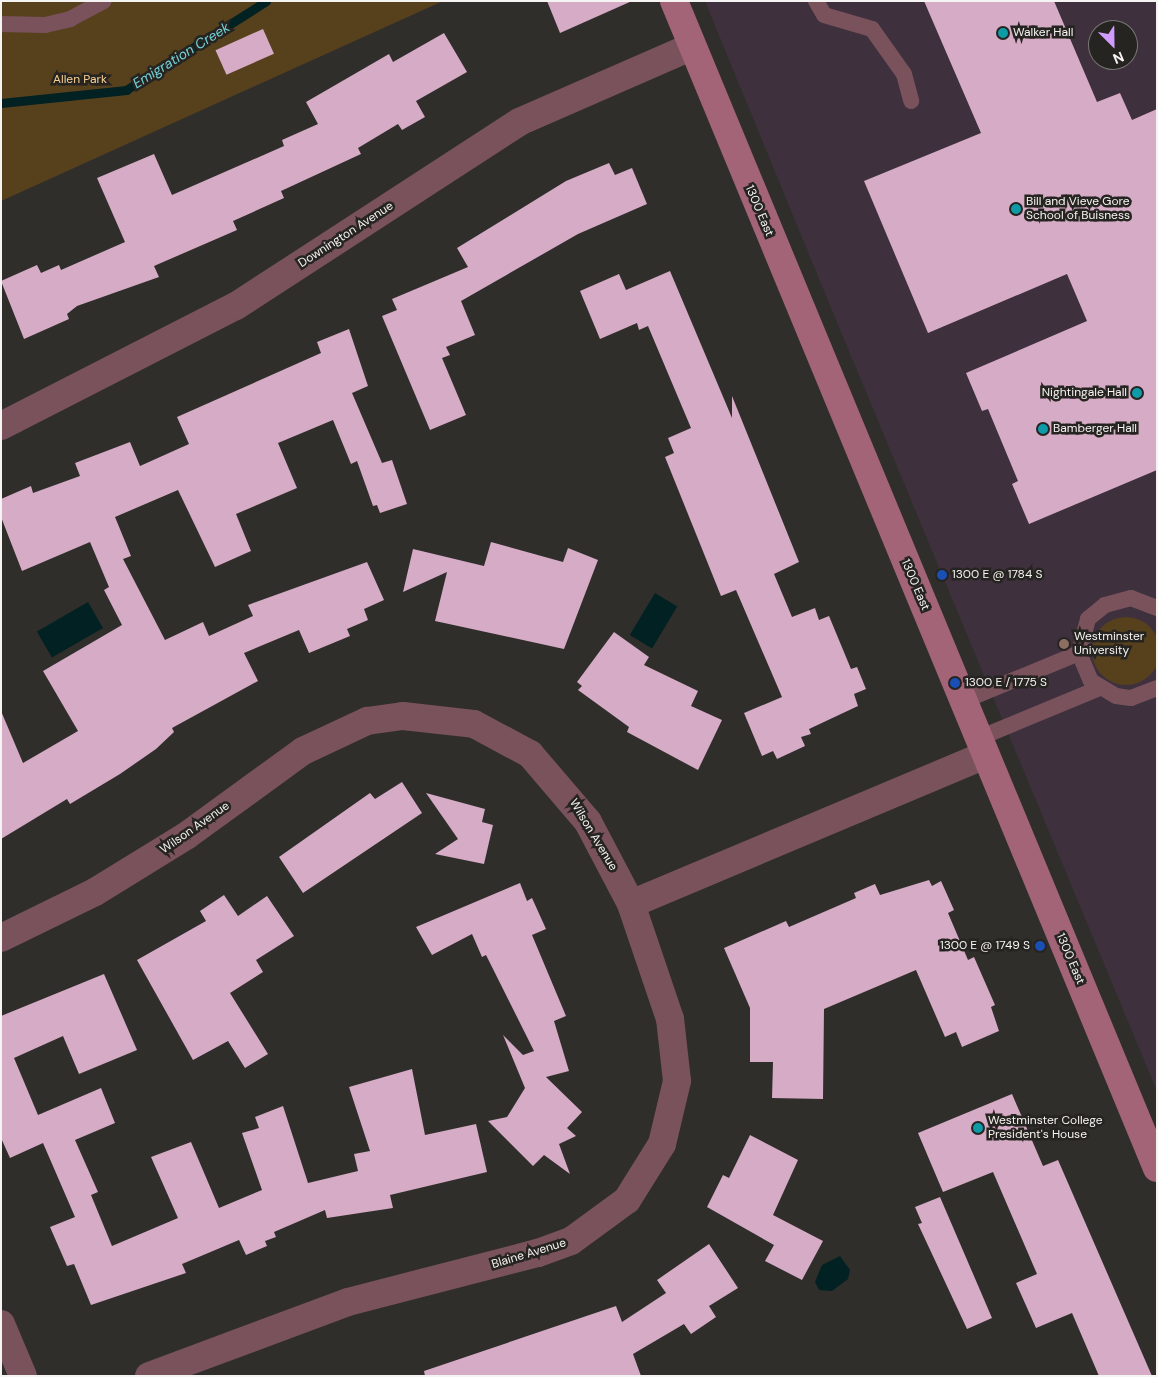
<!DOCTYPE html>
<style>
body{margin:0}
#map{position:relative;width:1158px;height:1377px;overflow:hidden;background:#302e2b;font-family:"DM Sans",sans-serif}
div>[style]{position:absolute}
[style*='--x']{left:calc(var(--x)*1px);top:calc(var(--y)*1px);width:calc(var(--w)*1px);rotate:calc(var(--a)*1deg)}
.education>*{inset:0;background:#3e303d}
.green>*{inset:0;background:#57411d}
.round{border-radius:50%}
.water>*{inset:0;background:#022123;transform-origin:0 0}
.stream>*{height:9px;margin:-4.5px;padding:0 4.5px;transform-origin:4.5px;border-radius:4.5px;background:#022123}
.building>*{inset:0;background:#d5abc5;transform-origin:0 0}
.lane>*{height:16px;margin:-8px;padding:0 8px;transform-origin:8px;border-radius:8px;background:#79525c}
.street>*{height:28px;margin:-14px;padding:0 14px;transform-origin:14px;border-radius:14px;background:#79525c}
.secondary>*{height:28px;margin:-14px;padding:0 14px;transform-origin:14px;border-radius:14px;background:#a26476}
.dots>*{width:14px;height:14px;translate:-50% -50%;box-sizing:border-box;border:2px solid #262421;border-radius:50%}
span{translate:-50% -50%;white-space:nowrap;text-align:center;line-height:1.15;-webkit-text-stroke:5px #262421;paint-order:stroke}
.poi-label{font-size:12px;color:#f6f4f2}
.left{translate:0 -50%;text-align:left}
.right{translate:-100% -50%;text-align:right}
.park-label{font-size:12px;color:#f9d092}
.street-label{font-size:12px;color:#f6f4f2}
.water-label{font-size:14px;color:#74d4d9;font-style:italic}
.frame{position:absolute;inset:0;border:2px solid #f6f4f2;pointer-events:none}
.north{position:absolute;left:1088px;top:20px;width:50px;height:50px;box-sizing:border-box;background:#262421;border:1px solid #797775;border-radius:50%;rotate:157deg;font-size:14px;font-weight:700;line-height:20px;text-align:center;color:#f6f4f2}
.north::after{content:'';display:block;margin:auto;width:18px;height:22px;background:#d09dff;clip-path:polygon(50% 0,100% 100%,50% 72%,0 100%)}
</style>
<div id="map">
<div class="education">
<i style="clip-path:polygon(evenodd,705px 1px,1157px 1px,1157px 1091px,822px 286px,705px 1px,1098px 30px,1128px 30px,1128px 60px,1098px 60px,1098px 30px)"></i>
</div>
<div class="green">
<i style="clip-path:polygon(1px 1px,443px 1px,1px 201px)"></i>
<i class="round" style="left:1092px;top:617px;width:68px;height:68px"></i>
</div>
<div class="water">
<i style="left:655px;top:593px;width:26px;height:49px;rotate:31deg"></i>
<i style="left:88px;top:602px;width:30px;height:59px;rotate:60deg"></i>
<i style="clip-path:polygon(840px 1256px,850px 1270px,848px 1279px,832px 1291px,819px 1290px,815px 1282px,822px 1265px)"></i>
</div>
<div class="stream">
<i style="--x:1;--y:103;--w:126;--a:-5.9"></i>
<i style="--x:126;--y:90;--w:166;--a:-32.4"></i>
</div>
<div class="building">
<i style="clip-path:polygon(547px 1px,632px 1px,560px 33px)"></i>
<i style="clip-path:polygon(924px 1px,1054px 1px,1097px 102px,1120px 93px,1132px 120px,1157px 109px,1157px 470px,1029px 524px,1012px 484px,1018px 481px,988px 409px,982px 411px,966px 373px,1087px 321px,1067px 274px,928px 333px,864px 181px,981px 133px)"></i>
<i style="left:263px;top:29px;width:27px;height:52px;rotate:66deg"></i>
<i style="clip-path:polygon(444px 33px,467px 72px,416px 101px,425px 117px,402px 130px,398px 124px,358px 148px,361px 154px,281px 191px,284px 198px,233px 221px,237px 230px,154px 266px,159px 277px,77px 306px,67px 314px,69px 319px,24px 339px,1px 281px,37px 265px,41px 273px,59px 265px,61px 270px,125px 242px,97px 178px,154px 154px,172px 195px,284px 146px,282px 140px,318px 124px,306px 102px,389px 54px,393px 62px)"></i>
<i style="clip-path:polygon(609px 163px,615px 175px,632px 168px,647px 204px,578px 234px,461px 301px,475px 335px,446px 347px,450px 355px,442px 358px,466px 415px,430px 430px,382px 316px,397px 310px,392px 299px,468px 267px,457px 248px,566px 181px)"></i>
<i style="clip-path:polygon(670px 271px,732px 418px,732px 396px,799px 562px,774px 574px,792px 617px,815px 608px,819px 620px,829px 616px,851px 669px,857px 667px,866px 689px,854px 694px,858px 706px,809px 729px,811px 734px,801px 737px,805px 746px,777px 759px,773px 751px,762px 756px,744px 713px,782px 697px,736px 590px,721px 596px,665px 457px,674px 453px,668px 438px,691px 428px,648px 326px,639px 330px,637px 323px,600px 339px,580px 291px,619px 274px,626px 290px)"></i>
<i style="clip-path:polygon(349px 329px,368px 386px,352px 393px,382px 463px,392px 460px,407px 504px,380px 513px,377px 505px,373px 506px,357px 461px,351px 464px,333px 420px,278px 443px,297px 488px,236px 514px,251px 551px,215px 567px,178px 490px,115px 517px,131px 556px,123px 559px,165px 640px,203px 622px,209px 636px,253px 616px,248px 605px,367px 562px,384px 600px,364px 609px,368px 620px,347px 629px,350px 636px,309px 653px,299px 630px,244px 653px,258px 681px,172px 728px,174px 732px,156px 749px,120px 774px,70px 804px,67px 799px,1px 839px,1px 711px,23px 763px,78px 731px,43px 671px,122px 625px,104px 590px,109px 587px,90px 542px,22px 571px,1px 517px,1px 499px,31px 486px,33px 493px,80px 476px,75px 463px,130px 442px,140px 466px,189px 444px,177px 417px,321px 353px,317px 342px)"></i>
<i style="clip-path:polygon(491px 542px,563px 562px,568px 548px,598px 560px,564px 649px,435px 621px,447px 572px,403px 592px,413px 549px,484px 566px)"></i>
<i style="clip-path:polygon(614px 632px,649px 657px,644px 665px,698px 691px,691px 706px,722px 720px,698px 770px,627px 732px,629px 727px,578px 690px,582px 686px,577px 682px)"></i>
<i style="clip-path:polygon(402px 782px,422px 813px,303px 893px,279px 857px,370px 793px,375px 799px)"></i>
<i style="clip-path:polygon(426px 793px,485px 809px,482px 822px,493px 825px,484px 864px,435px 854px,458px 839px)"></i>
<i style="clip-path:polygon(929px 880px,932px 886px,941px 881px,954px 910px,948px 913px,968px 960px,974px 957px,995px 1005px,991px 1007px,999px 1031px,962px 1047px,956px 1032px,945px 1037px,916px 970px,824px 1009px,823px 1099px,772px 1098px,773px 1062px,750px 1062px,750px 1008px,724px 948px,786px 921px,789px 927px,856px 898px,854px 893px,875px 884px,880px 895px)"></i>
<i style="clip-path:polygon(520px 883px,527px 901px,532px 898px,546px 929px,532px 935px,566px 1016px,554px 1021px,569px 1071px,546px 1077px,582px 1112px,567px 1128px,576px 1136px,559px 1144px,570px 1174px,544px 1155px,533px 1166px,488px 1121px,507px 1117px,525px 1088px,503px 1035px,523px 1055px,534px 1051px,486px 955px,482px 957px,472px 934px,432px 955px,416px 927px)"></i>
<i style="clip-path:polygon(224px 895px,238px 916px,267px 896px,294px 936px,256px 960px,263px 972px,230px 993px,268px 1054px,245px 1068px,228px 1041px,193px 1060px,137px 960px,206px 921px,200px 911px)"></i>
<i style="clip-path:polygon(104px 974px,137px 1050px,79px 1074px,63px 1036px,14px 1058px,38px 1115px,101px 1088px,115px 1123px,75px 1140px,98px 1192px,91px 1195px,112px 1246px,178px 1218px,151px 1157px,191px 1142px,219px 1208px,262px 1190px,242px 1133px,259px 1128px,255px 1117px,283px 1106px,308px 1183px,358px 1171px,354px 1154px,370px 1151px,349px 1087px,412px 1069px,425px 1135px,476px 1124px,487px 1172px,390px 1195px,393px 1208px,327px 1218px,325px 1210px,274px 1232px,276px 1237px,265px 1241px,267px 1246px,246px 1255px,239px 1240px,182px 1264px,186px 1273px,91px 1305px,74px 1264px,67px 1266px,50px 1227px,75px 1217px,43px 1143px,10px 1158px,1px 1138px,1px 1016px)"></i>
<i style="clip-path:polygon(1012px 1094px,1043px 1166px,1058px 1160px,1152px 1376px,1099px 1376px,1072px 1313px,1036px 1328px,1016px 1283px,1037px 1274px,993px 1172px,943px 1192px,918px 1133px)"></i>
<i style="clip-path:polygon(750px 1135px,798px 1160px,773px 1215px,823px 1241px,802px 1280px,765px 1261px,774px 1245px,707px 1207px,723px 1175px,729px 1178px)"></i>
<i style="clip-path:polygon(940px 1197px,992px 1318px,967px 1329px,918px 1224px,922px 1223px,915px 1207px)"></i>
<i style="clip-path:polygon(709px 1244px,738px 1288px,709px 1306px,716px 1317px,691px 1334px,684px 1324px,633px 1354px,641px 1376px,425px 1376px,424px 1371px,616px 1306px,622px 1322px,666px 1293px,657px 1280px)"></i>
</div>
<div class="lane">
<i style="--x:816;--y:1;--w:16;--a:60"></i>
<i style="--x:824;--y:15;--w:50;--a:16.3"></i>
<i style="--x:872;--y:29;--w:55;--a:54.6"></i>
<i style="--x:904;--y:74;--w:28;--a:75"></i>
<i style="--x:1;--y:24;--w:44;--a:1.3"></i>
<i style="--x:45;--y:25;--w:26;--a:-13"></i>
<i style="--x:70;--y:19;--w:38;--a:-28"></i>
<i style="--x:1157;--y:608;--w:28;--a:-159"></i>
<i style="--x:1131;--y:598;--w:27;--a:165"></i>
<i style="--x:1105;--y:605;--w:22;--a:141"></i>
<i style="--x:1088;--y:619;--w:35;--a:105"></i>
<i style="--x:1079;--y:653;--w:30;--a:67"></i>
<i style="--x:1091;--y:681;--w:29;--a:31"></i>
<i style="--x:1116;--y:696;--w:15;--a:8"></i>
<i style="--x:1131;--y:698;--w:28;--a:-21"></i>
<i style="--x:963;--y:701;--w:126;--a:-22.5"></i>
<i style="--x:979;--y:738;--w:131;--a:-22.5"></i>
</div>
<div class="street">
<i style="--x:1;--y:426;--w:264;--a:-27.1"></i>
<i style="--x:236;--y:306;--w:338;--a:-33"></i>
<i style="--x:519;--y:122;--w:188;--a:-23.6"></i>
<i style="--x:1;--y:938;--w:105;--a:-26.1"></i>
<i style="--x:95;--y:892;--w:107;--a:-31.6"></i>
<i style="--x:186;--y:836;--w:145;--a:-36"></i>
<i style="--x:303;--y:751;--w:71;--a:-25.1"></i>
<i style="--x:367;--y:721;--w:36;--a:-8"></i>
<i style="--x:403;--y:716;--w:71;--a:6.4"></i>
<i style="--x:474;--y:724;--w:64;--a:28.2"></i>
<i style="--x:530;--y:754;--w:89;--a:49.5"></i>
<i style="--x:588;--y:822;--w:93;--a:62.3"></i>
<i style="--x:631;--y:904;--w:384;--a:-22.8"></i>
<i style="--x:1;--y:1324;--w:56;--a:67.1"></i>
<i style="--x:149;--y:1376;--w:212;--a:-20.4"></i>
<i style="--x:348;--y:1302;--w:196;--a:-14.5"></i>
<i style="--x:538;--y:1253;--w:35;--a:-20"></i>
<i style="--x:571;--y:1241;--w:69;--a:-36.2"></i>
<i style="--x:627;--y:1200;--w:66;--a:-58"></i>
<i style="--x:662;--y:1144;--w:65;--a:-76.6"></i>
<i style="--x:677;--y:1081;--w:62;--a:-96.4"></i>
<i style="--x:670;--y:1019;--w:121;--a:-108.7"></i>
</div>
<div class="secondary">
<i style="--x:674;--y:1;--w:1263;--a:67.52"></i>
</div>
<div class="dots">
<i style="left:1003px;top:33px;background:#0f9aa8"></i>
<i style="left:1016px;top:209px;background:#0f9aa8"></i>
<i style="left:1137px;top:393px;background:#0f9aa8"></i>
<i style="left:1043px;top:429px;background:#0f9aa8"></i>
<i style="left:942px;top:575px;background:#1a4fb4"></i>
<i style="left:1064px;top:644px;background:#8d6e63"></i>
<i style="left:955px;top:683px;background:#1a4fb4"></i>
<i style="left:1040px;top:946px;background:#1a4fb4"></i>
<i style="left:978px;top:1128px;background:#0f9aa8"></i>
</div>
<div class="poi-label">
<span class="left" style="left:1013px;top:33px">Walker Hall</span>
<span class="left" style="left:1026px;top:209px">Bill and Vieve Gore<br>School of Buisness</span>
<span class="right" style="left:1127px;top:393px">Nightingale Hall</span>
<span class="left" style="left:1053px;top:429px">Bamberger Hall</span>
<span class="left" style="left:952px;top:575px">1300 E @ 1784 S</span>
<span class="left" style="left:1074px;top:644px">Westminster<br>University</span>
<span class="left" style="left:965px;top:683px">1300 E / 1775 S</span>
<span class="right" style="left:1030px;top:946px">1300 E @ 1749 S</span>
<span class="left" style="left:988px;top:1128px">Westminster College<br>President's House</span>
</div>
<div class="park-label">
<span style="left:80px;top:80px">Allen Park</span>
</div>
<div class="street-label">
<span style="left:759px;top:211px;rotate:67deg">1300 East</span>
<span style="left:346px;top:235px;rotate:-33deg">Downington Avenue</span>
<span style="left:915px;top:585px;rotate:67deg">1300 East</span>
<span style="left:195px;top:828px;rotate:-35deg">Wilson Avenue</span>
<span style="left:593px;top:835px;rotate:59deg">Wilson Avenue</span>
<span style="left:1070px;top:959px;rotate:67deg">1300 East</span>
<span style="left:529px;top:1254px;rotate:-17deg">Blaine Avenue</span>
</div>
<div class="water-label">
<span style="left:181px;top:55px;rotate:-32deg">Emigration Creek</span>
</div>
<div class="frame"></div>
<div class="north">N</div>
</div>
